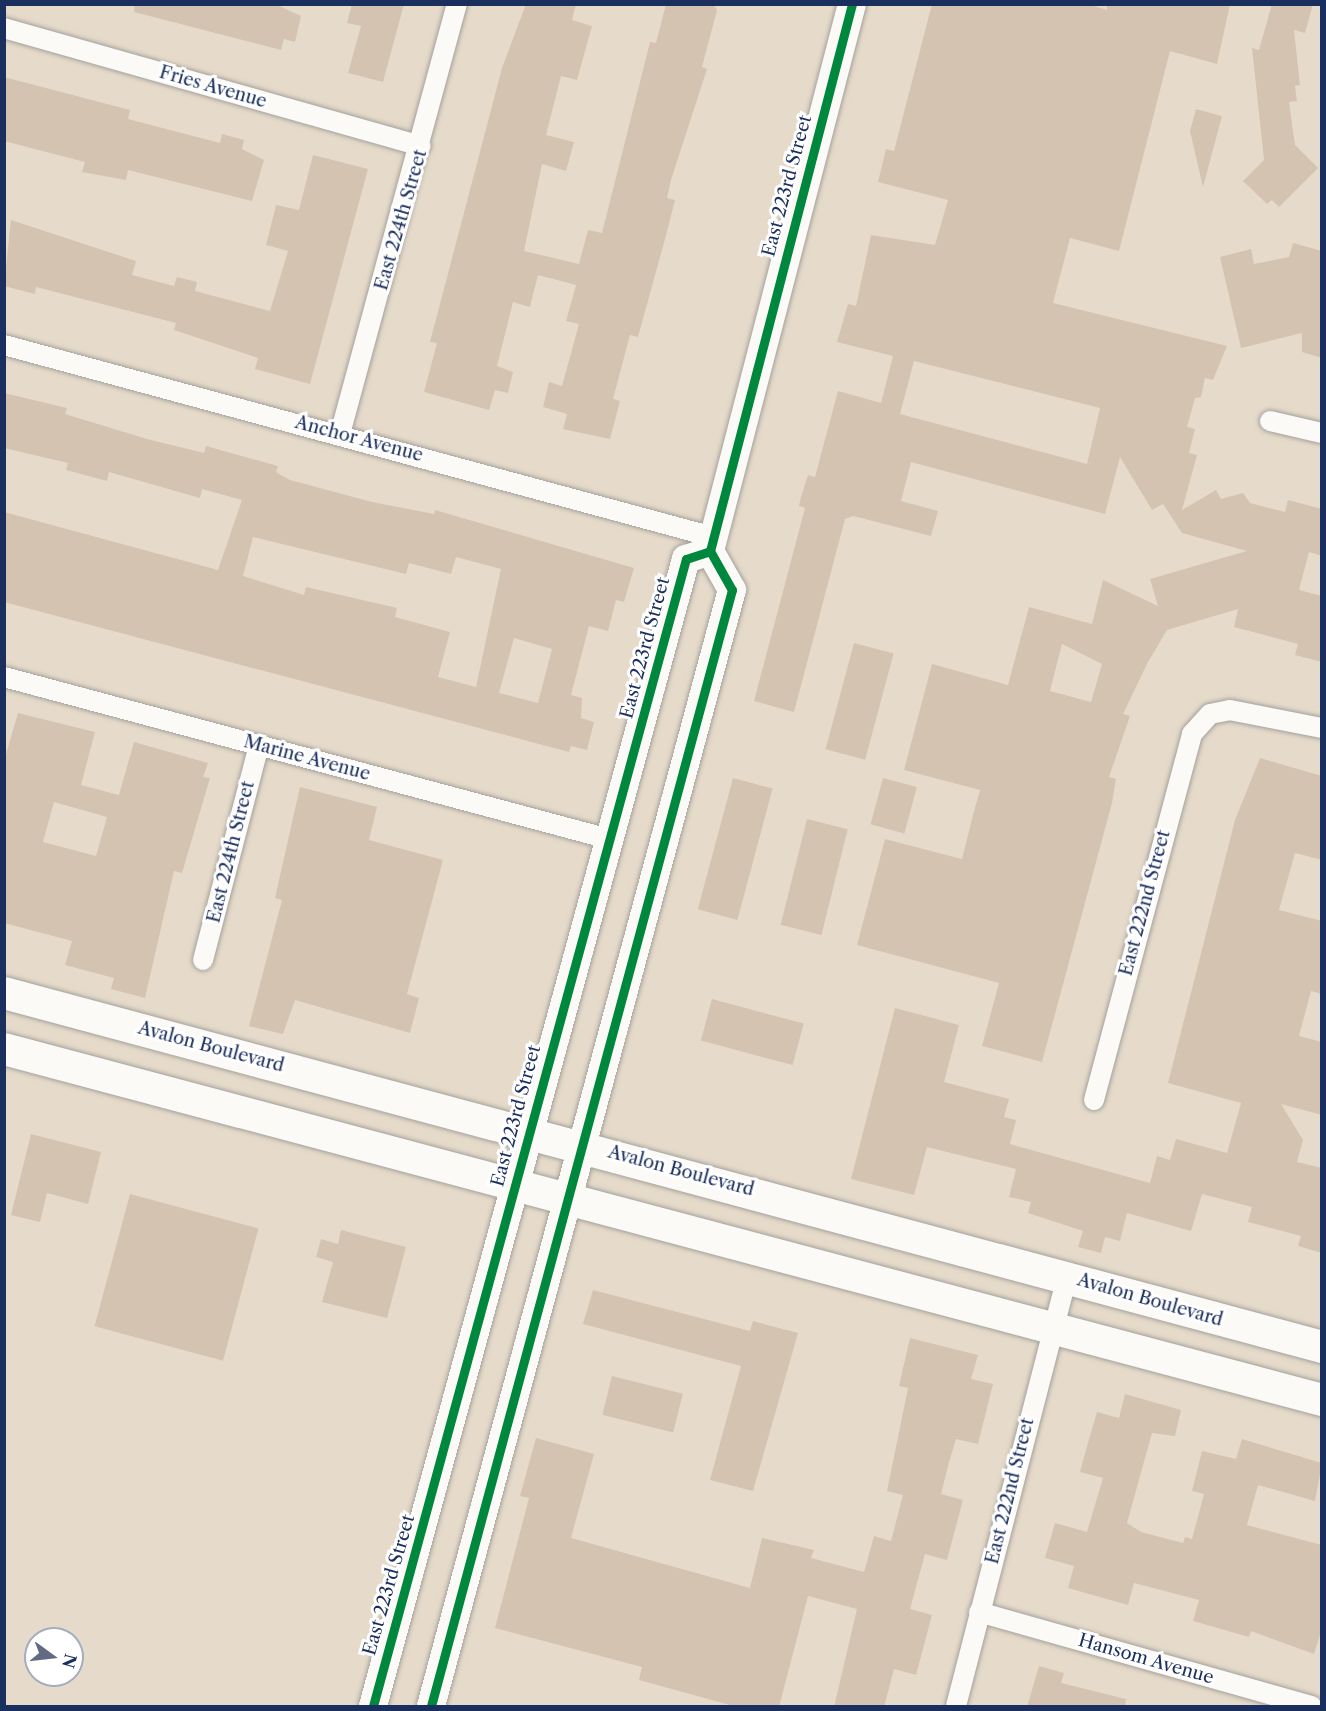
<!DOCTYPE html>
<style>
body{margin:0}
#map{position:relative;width:1326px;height:1711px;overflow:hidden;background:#e6dbca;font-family:"Libre Caslon Text",serif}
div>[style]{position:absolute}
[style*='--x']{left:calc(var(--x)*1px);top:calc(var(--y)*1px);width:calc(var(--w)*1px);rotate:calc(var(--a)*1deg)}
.building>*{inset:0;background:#d4c3b1;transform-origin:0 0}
.roads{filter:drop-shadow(0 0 2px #a4a19d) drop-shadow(0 0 2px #a4a19d)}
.street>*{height:20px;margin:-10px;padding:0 10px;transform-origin:10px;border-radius:10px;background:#fbfaf7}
.secondary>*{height:28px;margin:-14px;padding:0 14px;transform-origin:14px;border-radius:14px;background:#fbfaf7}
.primary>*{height:32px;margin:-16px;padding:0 16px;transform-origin:16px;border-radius:16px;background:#fbfaf7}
.cycleway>*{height:9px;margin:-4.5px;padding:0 4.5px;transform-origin:4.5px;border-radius:4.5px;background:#00873e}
span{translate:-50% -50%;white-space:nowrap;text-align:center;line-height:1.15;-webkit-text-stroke:6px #fff;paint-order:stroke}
.street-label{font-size:18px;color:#1b2f5e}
.frame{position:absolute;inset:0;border:6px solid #1b2f5e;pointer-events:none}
.north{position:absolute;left:24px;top:1627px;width:60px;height:60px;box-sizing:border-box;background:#fff;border:2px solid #a4acbf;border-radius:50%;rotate:105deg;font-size:16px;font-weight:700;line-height:24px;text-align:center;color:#1b2f5e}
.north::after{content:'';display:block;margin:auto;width:21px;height:27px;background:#626b84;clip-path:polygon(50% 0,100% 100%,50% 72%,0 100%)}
</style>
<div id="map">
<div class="building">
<i style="clip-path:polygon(135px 4px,275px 4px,301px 16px,295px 42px,284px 39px,281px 50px,134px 12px)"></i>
<i style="clip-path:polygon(352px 4px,404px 4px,383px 82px,348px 73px,361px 26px,347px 23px)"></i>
<i style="clip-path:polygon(526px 4px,576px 4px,572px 20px,592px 26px,577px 80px,561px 76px,546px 135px,574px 142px,566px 171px,542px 164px,524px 251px,579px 264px,588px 230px,602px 233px,650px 42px,656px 43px,666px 4px,713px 4px,717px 10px,702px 67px,707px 69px,671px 180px,667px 198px,675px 200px,665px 239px,638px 337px,630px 335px,613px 399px,620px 401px,610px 439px,563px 429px,567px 414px,543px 407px,549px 382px,562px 386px,579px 324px,566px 321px,576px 285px,538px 275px,530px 307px,513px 302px,497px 366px,513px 372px,508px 393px,495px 390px,489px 410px,424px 392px,437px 343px,430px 342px,502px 68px)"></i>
<i style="clip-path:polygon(evenodd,932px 4px,1087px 4px,1107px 10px,1107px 4px,1230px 4px,1217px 64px,1170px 51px,1119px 251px,1070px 238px,1053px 303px,1227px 346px,1213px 380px,1205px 378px,1201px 397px,1195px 398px,1187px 427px,1195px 429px,1189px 453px,1197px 455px,1182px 510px,1216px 490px,1221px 499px,1243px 493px,1250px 503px,1285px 512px,1288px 500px,1322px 509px,1322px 556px,1309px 552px,1299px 590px,1322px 596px,1322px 662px,1295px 655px,1298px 644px,1234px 627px,1238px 609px,1167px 630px,1148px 662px,1123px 714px,1130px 716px,1109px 777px,1116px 779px,1112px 803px,1042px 1062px,982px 1046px,999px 983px,857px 945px,885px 839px,962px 859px,973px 815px,980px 790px,904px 770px,932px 664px,1008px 685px,1029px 607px,1092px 624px,1103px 580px,1158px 606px,1150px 579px,1247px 551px,1182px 533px,1163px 504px,1152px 510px,1120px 457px,1105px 514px,911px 462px,901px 501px,938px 511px,931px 536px,853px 516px,845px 519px,794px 712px,754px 701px,805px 508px,799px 506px,801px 497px,808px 475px,815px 477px,838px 391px,881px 403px,893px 356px,837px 342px,848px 304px,856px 306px,871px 235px,935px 245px,948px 200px,878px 182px,886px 149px,894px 151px,932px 4px,914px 361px,1100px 408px,1087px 464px,900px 414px,914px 361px,932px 4px,1062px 644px,1102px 664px,1091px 702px,1050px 691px,1062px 644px)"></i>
<i style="clip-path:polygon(1272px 4px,1313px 4px,1305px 33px,1294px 30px,1300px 85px,1295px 86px,1297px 101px,1289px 102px,1295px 145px,1318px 168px,1279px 207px,1272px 200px,1267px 204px,1243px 181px,1264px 160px,1252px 48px,1259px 50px)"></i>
<i style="clip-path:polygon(4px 77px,130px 110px,128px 119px,220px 143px,222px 134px,244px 140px,242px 149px,264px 160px,252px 201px,128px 170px,126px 180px,82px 172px,85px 162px,4px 141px)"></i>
<i style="clip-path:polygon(1196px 109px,1222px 116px,1203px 187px,1190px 131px)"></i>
<i style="clip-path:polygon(313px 155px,368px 169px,310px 384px,255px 369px,258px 358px,174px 330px,176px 323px,36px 287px,35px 294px,4px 286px,11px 220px,136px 261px,132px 275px,174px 286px,177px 277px,197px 282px,195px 291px,270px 311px,288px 251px,266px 245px,276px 205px,299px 210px)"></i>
<i style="clip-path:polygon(1293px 243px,1322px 251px,1322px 358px,1302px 352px,1302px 333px,1241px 348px,1220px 257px,1251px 249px,1254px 264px,1289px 257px)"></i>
<i style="clip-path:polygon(evenodd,4px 393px,67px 408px,65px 414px,147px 439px,204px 453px,206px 446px,278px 466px,276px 472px,290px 480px,372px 502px,434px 514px,435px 510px,634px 568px,624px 602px,616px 600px,608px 631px,589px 626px,571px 695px,582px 698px,581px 718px,594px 722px,587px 750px,571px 746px,569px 752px,4px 602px,4px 512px,218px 570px,242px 500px,202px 489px,200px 498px,109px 472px,107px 481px,66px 470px,68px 463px,4px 448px,4px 393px,253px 537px,406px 574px,409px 563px,451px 574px,456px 557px,501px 569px,476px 687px,438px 677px,450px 632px,395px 617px,397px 608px,306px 587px,304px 595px,243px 576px,253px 537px,4px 393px,514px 638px,552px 649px,538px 703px,499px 693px,514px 638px)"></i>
<i style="left:854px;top:643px;width:41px;height:110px;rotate:15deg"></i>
<i style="clip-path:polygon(evenodd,18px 713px,95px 732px,81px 785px,119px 795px,134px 742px,208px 763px,203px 777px,210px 778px,182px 873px,174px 871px,145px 998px,111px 989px,114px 978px,65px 965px,72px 941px,4px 923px,4px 761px,18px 713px,54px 802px,107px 817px,96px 856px,43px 842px,54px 802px)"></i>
<i style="clip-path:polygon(1260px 758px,1322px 776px,1322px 860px,1295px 853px,1279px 910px,1322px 921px,1322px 994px,1311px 991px,1299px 1036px,1322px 1042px,1322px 1115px,1281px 1104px,1303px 1140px,1297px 1162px,1322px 1168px,1322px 1253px,1298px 1246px,1301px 1236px,1248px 1222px,1252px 1207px,1202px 1194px,1191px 1231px,1127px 1213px,1120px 1241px,1105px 1237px,1101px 1253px,1078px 1247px,1083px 1231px,1028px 1213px,1031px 1202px,1009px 1197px,1016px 1169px,927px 1147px,914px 1195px,851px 1179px,895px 1008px,959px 1025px,944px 1082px,1009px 1099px,1004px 1117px,1016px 1120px,1010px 1144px,1150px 1183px,1157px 1156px,1170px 1160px,1176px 1139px,1227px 1153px,1241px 1103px,1168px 1083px,1235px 820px)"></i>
<i style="left:733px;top:778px;width:41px;height:136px;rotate:15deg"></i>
<i style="left:883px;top:778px;width:35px;height:48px;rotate:15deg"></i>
<i style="clip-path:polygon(300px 787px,377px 807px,369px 840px,443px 860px,407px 994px,419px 998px,410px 1033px,295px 1000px,283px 1034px,249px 1026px,282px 900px,275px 898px)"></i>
<i style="left:807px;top:819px;width:42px;height:109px;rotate:14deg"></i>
<i style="left:712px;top:999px;width:95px;height:43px;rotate:15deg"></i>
<i style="clip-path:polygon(31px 1134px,101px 1152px,88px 1204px,47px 1193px,40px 1222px,11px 1215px)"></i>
<i style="left:130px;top:1194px;width:133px;height:137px;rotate:15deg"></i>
<i style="clip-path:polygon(341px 1230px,406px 1247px,387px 1318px,322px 1302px,333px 1262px,316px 1257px,321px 1239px,338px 1244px)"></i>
<i style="clip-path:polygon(593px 1290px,750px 1331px,753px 1321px,798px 1333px,753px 1491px,710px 1480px,741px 1366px,583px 1324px)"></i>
<i style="clip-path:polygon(910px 1338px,978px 1355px,971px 1379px,993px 1384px,978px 1444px,956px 1439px,948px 1466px,941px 1494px,963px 1500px,947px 1560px,925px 1554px,910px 1609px,932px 1615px,916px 1675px,894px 1669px,884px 1707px,834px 1707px,857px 1609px,808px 1596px,779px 1707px,737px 1707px,639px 1680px,642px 1667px,495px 1628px,529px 1498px,520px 1496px,536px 1438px,594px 1454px,571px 1538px,750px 1588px,762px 1538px,814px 1550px,811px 1558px,864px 1572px,874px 1536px,891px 1541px,903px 1495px,887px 1491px,908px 1388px,899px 1386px)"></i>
<i style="left:612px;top:1376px;width:73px;height:40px;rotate:14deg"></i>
<i style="clip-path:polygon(1125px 1394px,1181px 1410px,1175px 1436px,1152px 1433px,1127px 1523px,1141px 1532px,1183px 1543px,1185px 1537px,1192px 1539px,1204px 1494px,1192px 1491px,1202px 1451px,1236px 1459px,1242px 1439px,1322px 1463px,1315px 1501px,1258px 1485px,1247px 1525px,1322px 1545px,1322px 1628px,1314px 1654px,1251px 1631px,1249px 1637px,1193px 1621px,1199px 1600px,1134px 1583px,1128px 1605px,1068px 1588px,1074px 1566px,1045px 1558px,1055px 1523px,1087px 1532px,1103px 1478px,1080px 1472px,1087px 1446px,1097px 1412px,1119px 1418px)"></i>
<i style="clip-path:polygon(1039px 1666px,1064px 1673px,1061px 1683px,1126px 1699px,1125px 1707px,1027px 1707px)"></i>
</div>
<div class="roads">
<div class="street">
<i style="--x:4;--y:28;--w:433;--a:15.8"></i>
<i style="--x:4;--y:345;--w:735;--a:15.15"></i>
<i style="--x:1270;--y:421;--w:53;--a:13"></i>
<i style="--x:340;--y:434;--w:446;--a:-74.8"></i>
<i style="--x:4;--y:677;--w:626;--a:14.99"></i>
<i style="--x:203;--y:960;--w:222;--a:-75.4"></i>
<i style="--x:1094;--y:1100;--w:379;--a:-75"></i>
<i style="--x:1192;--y:734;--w:27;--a:-48"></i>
<i style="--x:1210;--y:714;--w:20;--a:-11"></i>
<i style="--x:1230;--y:710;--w:94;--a:11.1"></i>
<i style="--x:979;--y:1612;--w:346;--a:15.8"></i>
<i style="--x:956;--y:1706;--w:444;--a:-75.5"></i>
</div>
<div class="secondary">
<i style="--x:373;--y:1706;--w:1189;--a:-74.74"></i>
<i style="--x:686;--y:559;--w:25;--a:-18"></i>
<i style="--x:431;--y:1706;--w:1156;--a:-74.91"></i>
<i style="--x:732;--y:590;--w:45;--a:-119.4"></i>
<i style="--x:710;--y:551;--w:565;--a:-75.45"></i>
</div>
<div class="primary">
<i style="--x:4;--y:993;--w:1365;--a:15.03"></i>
<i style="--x:4;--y:1049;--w:1364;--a:14.91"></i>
</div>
</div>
<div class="cycleway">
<i style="--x:373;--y:1706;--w:1189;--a:-74.74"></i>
<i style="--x:686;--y:559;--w:25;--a:-18"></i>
<i style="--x:431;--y:1706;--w:1156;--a:-74.91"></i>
<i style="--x:732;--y:590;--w:45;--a:-119.4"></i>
<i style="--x:710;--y:551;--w:565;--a:-75.45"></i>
</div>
<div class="street-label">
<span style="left:213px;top:87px;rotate:16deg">Fries Avenue</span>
<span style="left:787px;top:186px;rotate:-75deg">East 223rd Street</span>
<span style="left:401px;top:220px;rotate:-74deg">East 224th Street</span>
<span style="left:359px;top:439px;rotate:15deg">Anchor Avenue</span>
<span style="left:645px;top:648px;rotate:-75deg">East 223rd Street</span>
<span style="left:307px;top:758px;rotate:15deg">Marine Avenue</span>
<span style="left:231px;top:852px;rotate:-76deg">East 224th Street</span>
<span style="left:1145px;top:903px;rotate:-75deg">East 222nd Street</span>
<span style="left:211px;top:1047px;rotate:15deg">Avalon Boulevard</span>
<span style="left:516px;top:1116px;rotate:-75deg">East 223rd Street</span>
<span style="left:681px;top:1171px;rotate:15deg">Avalon Boulevard</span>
<span style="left:1150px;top:1300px;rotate:16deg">Avalon Boulevard</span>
<span style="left:1010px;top:1491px;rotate:-76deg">East 222nd Street</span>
<span style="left:389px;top:1585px;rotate:-74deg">East 223rd Street</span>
<span style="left:1146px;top:1659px;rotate:16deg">Hansom Avenue</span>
</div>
<div class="frame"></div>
<div class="north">N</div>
</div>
